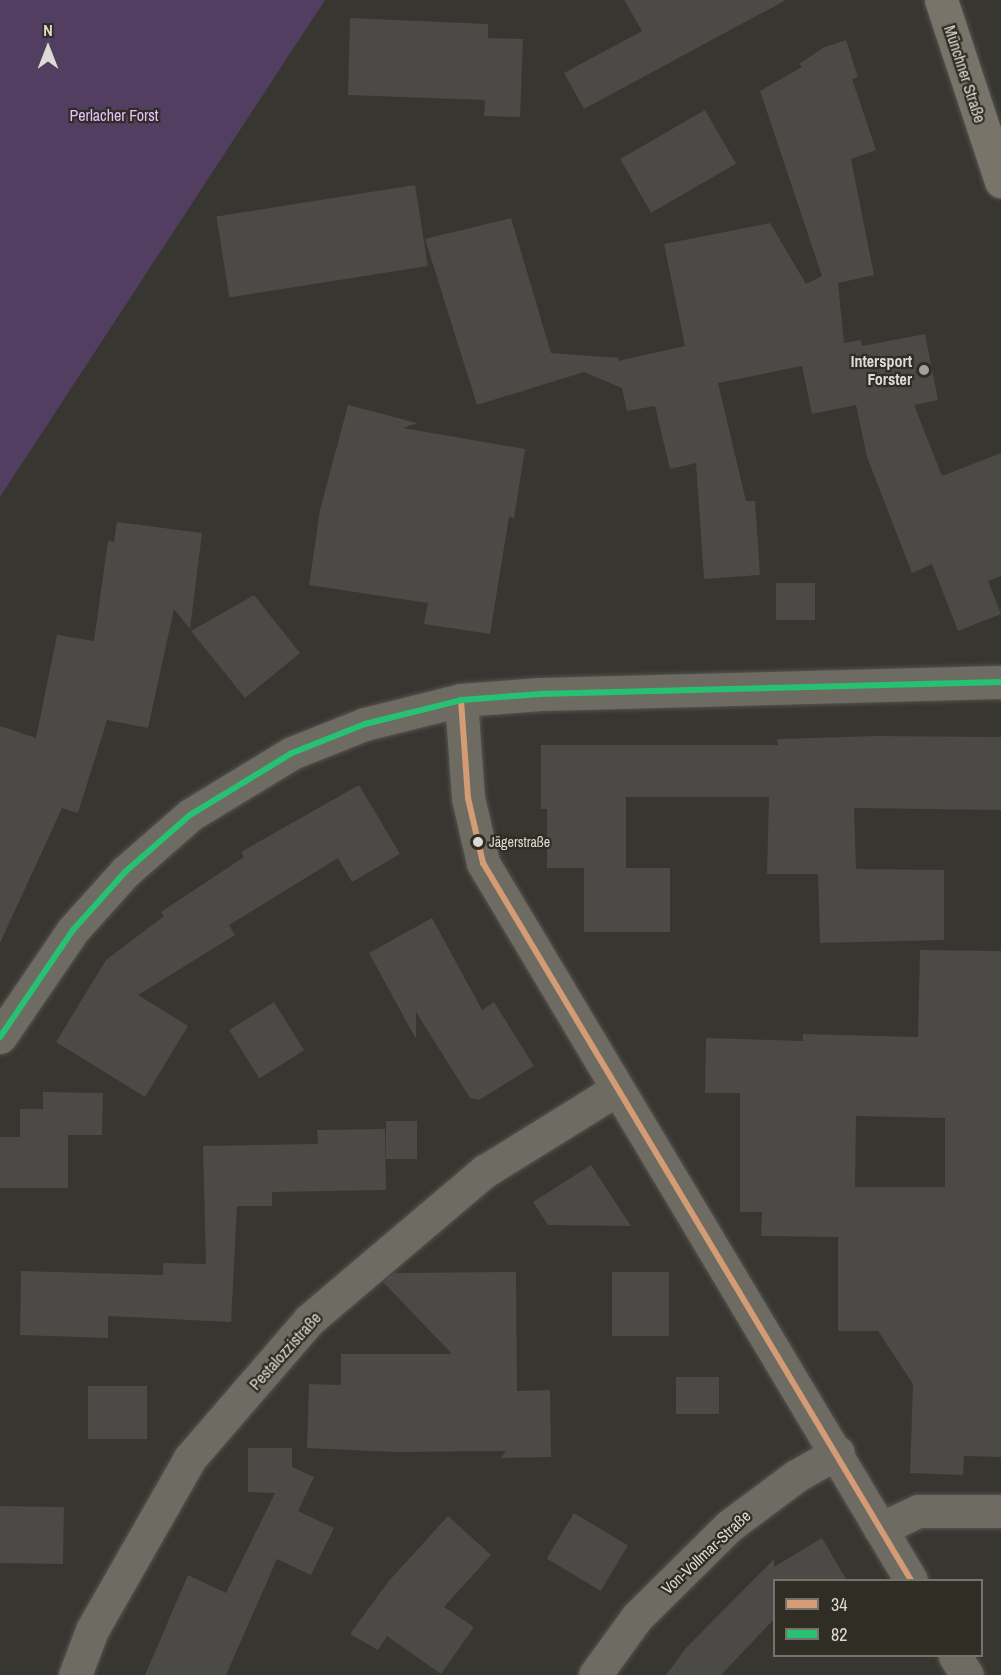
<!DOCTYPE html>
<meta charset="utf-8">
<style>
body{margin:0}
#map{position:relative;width:1001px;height:1675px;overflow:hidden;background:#373631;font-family:"Archivo Narrow",sans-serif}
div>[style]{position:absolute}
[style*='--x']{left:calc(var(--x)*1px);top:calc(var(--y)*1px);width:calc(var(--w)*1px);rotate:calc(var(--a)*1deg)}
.green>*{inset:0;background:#523e60}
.building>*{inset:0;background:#4b4a46;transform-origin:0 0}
.roads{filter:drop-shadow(0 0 2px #54534f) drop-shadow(0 0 2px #54534f)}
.minor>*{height:33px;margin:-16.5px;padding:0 16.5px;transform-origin:16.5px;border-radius:16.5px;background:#6d6b62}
.major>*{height:33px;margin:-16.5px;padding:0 16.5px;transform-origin:16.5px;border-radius:16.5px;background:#787469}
.bus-1>*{height:6px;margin:-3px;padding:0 3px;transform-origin:3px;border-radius:3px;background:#d39c74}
.bus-2>*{height:6px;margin:-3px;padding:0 3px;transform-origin:3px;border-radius:3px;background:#26c172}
.dots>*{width:16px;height:16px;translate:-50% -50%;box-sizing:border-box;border:3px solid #302d24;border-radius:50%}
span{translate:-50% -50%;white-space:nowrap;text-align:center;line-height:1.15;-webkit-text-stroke:4.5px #302d24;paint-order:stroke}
.bus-label{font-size:14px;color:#dddbd5}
.left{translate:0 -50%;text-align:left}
.street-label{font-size:16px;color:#dddbd5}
.park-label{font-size:16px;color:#e3c0fe}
.poi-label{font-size:16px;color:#dddbd5;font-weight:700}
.right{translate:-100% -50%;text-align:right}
.legend{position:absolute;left:773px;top:1579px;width:210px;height:78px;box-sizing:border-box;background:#302d24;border:2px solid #75736b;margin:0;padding:8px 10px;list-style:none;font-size:18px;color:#dddbd5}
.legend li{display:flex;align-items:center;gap:12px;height:30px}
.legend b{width:30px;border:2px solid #75736b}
.north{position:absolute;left:18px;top:18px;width:60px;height:60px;-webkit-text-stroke:4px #302d24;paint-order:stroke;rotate:0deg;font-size:16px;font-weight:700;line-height:24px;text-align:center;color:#dddbd5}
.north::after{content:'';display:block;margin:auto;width:21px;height:27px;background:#dddbd5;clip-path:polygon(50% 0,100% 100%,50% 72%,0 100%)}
</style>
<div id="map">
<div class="green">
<i style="clip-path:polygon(0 0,325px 0,0 497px)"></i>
</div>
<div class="building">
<i style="clip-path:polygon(624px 0,786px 0,584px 109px,564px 73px,642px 31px)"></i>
<i style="clip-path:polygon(350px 18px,488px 24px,488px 38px,523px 39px,520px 117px,484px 116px,485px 100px,348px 95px)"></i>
<i style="clip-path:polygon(846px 40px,858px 77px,852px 79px,876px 150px,851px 159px,874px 275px,838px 283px,844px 343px,861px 340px,862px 346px,925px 334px,938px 400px,914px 405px,942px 476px,1001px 453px,1001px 576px,988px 581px,1001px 614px,958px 631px,932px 564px,912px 573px,867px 457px,856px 405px,812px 414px,802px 366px,718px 383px,746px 501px,755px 501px,760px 575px,704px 579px,696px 463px,670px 469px,655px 406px,627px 411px,622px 388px,584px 372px,477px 405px,425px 239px,511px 218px,551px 353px,619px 358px,618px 361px,685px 346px,664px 244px,770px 223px,806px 284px,822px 276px,760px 91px,802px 67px,799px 64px,823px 48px)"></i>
<i style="left:705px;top:110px;width:62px;height:98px;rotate:60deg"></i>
<i style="left:415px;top:185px;width:82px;height:201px;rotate:81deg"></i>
<i style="clip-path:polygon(348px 405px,417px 423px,403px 428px,525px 449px,514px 518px,509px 517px,490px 634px,424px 624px,428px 603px,309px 585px,320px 510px)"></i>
<i style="clip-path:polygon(117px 522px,202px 533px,190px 629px,174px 609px,148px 728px,107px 720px,78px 813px,62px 808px,0 943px,0 726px,36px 738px,57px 635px,94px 641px,108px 541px,114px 542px)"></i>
<i style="left:776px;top:583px;width:39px;height:37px"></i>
<i style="clip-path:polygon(254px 595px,300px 653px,245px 698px,191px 631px)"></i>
<i style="clip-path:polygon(876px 736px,1001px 737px,1001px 810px,854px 808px,856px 869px,944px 870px,944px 940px,820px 943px,818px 874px,767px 874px,769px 797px,626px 797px,626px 868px,670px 868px,670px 932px,584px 932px,584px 868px,547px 868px,547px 809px,541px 809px,541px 745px,778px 745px,777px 739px)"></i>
<i style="clip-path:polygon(359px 785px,400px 854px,352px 882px,338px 858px,229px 925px,235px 935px,138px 995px,188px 1026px,145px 1097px,56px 1042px,106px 960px,164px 916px,161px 912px,244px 857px,241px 852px)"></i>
<i style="clip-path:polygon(432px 918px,482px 1010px,494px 1002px,534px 1066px,479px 1100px,470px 1098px,416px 1012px,416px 1039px,369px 953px)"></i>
<i style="clip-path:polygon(evenodd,920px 950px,1001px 951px,1001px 1457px,964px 1456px,963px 1475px,910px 1473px,913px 1384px,878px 1331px,838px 1331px,838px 1237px,761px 1236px,762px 1212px,740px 1212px,740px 1093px,705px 1093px,706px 1038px,803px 1041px,803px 1034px,918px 1037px,920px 950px,856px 1116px,945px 1118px,945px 1187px,855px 1187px,856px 1116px)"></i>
<i style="left:274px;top:1002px;width:57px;height:53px;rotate:58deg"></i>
<i style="clip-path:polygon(43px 1092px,103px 1093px,102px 1135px,68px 1135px,68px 1188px,0 1188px,0 1137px,20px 1137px,20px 1109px,43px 1109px)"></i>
<i style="left:386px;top:1121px;width:31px;height:38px"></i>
<i style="clip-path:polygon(385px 1129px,386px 1190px,272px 1192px,272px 1206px,237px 1206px,231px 1322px,108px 1316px,108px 1338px,20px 1335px,21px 1271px,163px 1275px,163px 1263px,206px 1264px,203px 1146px,318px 1144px,317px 1130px)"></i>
<i style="clip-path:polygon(591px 1165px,631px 1226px,548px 1225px,533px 1202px)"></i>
<i style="clip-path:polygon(516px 1272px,517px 1391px,550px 1390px,551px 1457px,501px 1458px,506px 1451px,396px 1452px,307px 1448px,309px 1384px,341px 1385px,341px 1354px,452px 1354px,383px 1282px,394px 1273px)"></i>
<i style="left:612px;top:1272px;width:57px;height:64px"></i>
<i style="left:676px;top:1377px;width:43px;height:37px"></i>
<i style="left:88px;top:1386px;width:59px;height:53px"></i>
<i style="clip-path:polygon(248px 1448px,292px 1448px,292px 1467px,314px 1477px,298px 1511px,334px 1528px,311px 1575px,277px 1559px,226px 1675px,145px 1675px,188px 1575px,226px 1593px,275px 1493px,248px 1492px)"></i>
<i style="left:0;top:1506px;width:64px;height:57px;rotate:1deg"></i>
<i style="left:574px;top:1513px;width:63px;height:53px;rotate:31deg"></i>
<i style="clip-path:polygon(448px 1516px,491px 1555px,444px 1607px,474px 1627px,441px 1674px,387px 1636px,378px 1650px,350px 1634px,388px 1582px)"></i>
<i style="clip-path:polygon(822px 1538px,847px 1581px,774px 1581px,774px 1619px,721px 1675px,666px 1675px,686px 1648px,774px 1559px,774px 1567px)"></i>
</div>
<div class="roads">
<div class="minor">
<i style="--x:461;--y:700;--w:98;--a:85.9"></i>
<i style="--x:468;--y:798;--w:67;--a:77"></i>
<i style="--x:483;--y:863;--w:835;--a:59.17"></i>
<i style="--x:0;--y:1037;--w:130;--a:-55.7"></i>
<i style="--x:73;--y:930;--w:78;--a:-48.1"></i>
<i style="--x:125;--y:872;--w:86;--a:-41.2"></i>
<i style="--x:190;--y:815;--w:119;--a:-31.3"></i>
<i style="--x:292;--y:753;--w:79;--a:-21.7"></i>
<i style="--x:365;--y:724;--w:99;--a:-14"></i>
<i style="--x:461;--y:700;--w:80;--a:-4.3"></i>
<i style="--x:541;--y:694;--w:460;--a:-1.5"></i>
<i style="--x:880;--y:1529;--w:42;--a:-25.3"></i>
<i style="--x:918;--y:1511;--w:83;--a:0"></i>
<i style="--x:955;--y:1656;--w:22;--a:58"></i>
<i style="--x:75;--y:1675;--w:48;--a:-69.3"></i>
<i style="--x:92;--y:1630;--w:198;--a:-60.3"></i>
<i style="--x:190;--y:1458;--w:182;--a:-49.2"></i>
<i style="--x:309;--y:1320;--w:231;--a:-40.3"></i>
<i style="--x:485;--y:1171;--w:155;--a:-31.8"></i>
<i style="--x:595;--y:1675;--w:72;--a:-54.1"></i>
<i style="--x:637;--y:1617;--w:129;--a:-44.7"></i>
<i style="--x:729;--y:1526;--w:84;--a:-36.7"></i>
<i style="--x:796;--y:1476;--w:48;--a:-29.7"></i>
</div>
<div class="major">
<i style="--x:941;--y:0;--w:191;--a:71.7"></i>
</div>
</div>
<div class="bus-1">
<i style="--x:461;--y:700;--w:98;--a:85.9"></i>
<i style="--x:468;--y:798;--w:67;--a:77"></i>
<i style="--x:483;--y:863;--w:835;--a:59.17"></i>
</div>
<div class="bus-2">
<i style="--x:0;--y:1037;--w:130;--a:-55.7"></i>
<i style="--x:73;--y:930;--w:78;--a:-48.1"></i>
<i style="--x:125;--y:872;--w:86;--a:-41.2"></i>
<i style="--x:190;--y:815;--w:119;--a:-31.3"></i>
<i style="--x:292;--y:753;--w:79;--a:-21.7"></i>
<i style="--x:365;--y:724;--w:99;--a:-14"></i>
<i style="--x:461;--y:700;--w:80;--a:-4.3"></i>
<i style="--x:541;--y:694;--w:460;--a:-1.5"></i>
</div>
<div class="dots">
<i style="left:924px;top:370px;background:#a3a19c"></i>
<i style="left:478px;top:842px;background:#dddbd5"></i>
</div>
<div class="bus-label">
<span class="left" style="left:489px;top:842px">Jägerstraße</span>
</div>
<div class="street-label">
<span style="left:965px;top:74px;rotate:72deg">Münchner Straße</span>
<span style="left:285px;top:1351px;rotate:-48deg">Pestalozzistraße</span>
<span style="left:706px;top:1552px;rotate:-43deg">Von-Vollmar-Straße</span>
</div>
<div class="park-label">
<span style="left:114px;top:115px">Perlacher Forst</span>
</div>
<div class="poi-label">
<span class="right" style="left:912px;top:370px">Intersport<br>Forster</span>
</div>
<ul class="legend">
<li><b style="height:8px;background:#d39c74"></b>34</li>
<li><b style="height:8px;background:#26c172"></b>82</li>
</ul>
<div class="north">N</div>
</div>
